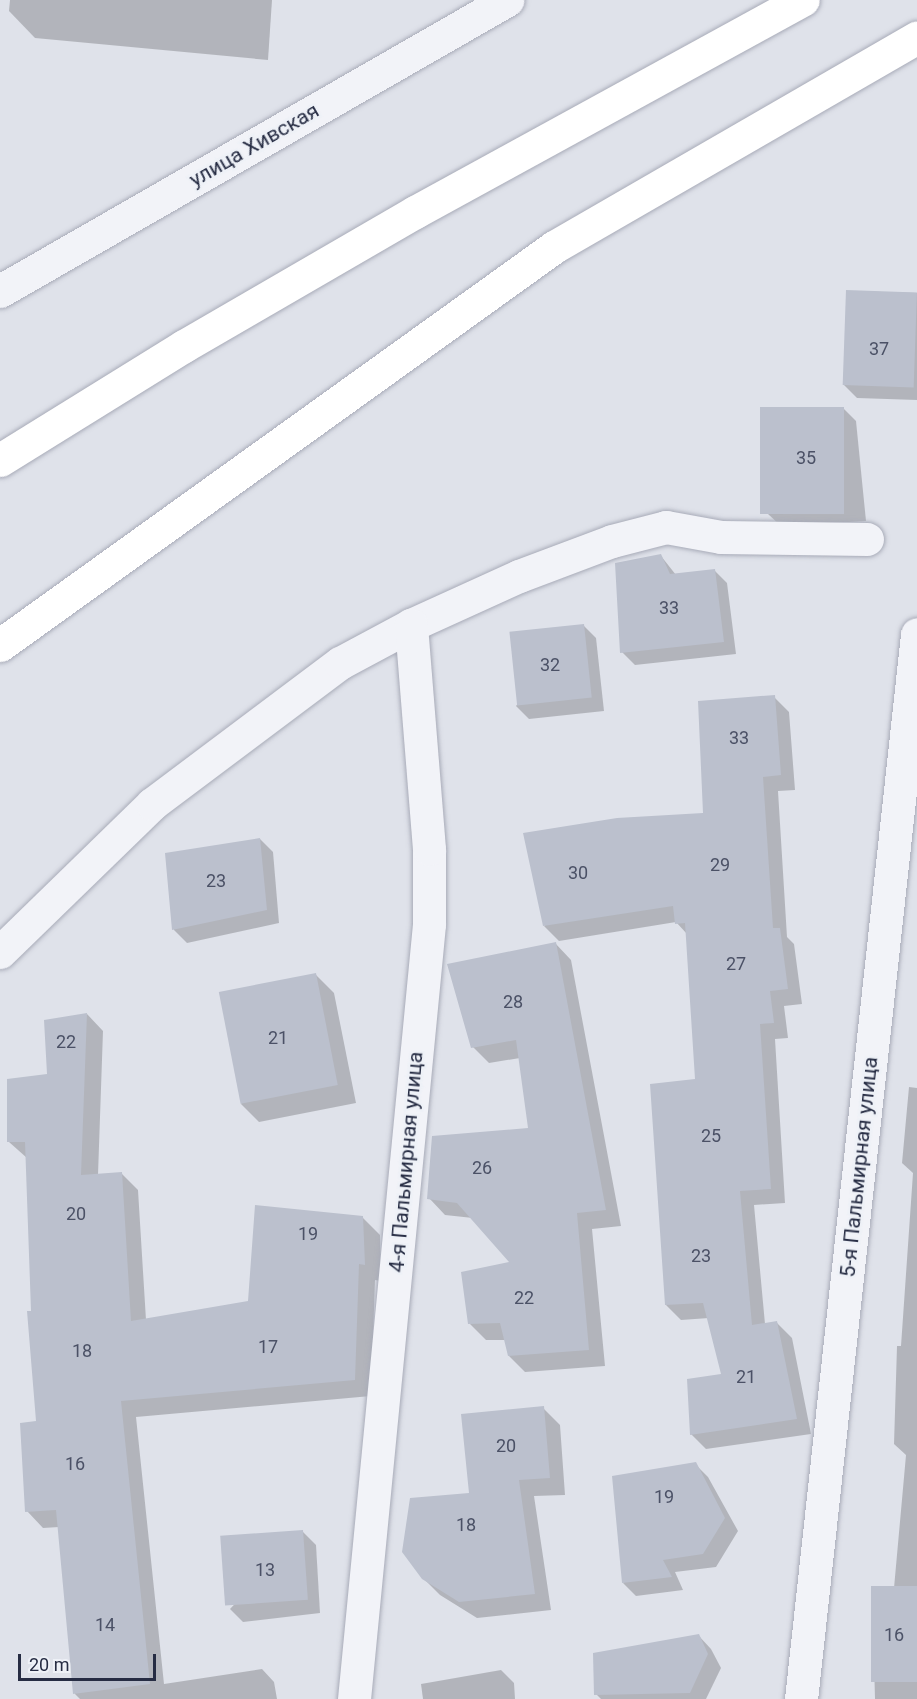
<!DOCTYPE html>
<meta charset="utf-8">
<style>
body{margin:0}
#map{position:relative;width:917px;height:1699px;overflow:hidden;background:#dfe2ea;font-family:Roboto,sans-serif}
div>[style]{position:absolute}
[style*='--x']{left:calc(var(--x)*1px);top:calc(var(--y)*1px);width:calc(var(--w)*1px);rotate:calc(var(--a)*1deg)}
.shadow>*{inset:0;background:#0003}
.building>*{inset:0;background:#bbc0cd;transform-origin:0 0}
.roads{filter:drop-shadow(0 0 2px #a8abb8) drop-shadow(0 0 2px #a8abb8)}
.minor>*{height:33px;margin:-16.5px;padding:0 16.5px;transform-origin:16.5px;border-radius:16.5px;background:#f2f3f8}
.major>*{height:33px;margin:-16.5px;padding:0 16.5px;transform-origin:16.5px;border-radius:16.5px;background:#fff}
span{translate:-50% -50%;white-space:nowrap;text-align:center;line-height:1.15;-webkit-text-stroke:5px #eef1f7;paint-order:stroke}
.number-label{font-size:18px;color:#4b5166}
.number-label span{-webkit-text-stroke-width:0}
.street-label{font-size:21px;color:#262c43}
.scale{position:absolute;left:18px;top:1654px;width:138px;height:27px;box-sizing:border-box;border:3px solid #262c43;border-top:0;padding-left:8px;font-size:18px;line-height:21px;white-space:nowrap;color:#262c43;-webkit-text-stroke:4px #eef1f7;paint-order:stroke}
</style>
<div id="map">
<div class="shadow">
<i style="clip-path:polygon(10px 0,272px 0,268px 60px,35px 38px,9px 11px)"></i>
<i style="clip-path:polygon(848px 291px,917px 293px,917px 400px,857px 398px,844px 385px)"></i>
<i style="clip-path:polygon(843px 408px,856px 421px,866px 521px,781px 526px,768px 514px)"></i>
<i style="clip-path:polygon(661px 556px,676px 575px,714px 570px,727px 583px,736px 654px,635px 665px,622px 652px)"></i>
<i style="clip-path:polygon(583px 625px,596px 638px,604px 711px,529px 719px,516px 706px)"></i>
<i style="clip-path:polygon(774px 697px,789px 712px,795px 790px,778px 791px,787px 937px,794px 944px,802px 1004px,784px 1006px,788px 1038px,775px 1039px,785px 1203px,754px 1205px,765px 1324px,777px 1323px,792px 1338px,811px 1434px,706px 1449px,691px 1434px,723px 1375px,709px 1318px,681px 1320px,666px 1305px,697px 1080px,687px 934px,676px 922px,559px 941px,544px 926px,705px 814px)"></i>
<i style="clip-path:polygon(260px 839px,273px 852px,279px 923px,187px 943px,174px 930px,166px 854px)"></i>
<i style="clip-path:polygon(555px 943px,571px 960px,621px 1226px,592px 1229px,605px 1366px,525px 1372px,509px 1356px,505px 1340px,486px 1340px,470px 1324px,512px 1263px,473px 1218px,445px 1215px,429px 1198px,530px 1130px,520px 1058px,489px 1063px,473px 1047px)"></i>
<i style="clip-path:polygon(316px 975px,334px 993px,356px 1103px,259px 1122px,241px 1104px)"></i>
<i style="clip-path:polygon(87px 1014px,103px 1031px,98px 1175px,121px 1173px,138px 1190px,146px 1320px,250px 1303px,363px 1218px,380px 1235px,381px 1281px,375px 1280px,371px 1396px,136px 1417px,164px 1684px,262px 1669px,274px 1682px,277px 1699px,80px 1699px,75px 1694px,59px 1527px,43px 1528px,27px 1511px,37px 1422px,27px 1158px,9px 1142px)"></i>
<i style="clip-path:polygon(909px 1087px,917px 1088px,917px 1699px,875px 1699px,872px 1589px,894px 1588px,906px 1455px,894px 1444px,897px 1346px,901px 1346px,913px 1173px,902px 1163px)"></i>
<i style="clip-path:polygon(543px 1408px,560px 1425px,565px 1495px,534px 1496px,551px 1610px,477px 1618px,440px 1595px,423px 1578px,471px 1494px)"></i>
<i style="clip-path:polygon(695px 1464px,708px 1477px,738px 1531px,716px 1567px,675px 1572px,683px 1590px,636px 1596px,623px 1583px)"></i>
<i style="clip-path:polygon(303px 1532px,316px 1545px,320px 1613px,243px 1622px,230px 1609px)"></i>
<i style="clip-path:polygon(698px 1635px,711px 1649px,721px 1668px,706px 1699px,601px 1699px,596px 1694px)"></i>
<i style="clip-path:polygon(501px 1670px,514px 1683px,515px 1699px,423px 1699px,421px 1684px)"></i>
</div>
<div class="building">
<i style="left:846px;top:290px;width:71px;height:95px;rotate:2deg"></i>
<i style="left:760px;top:407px;width:84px;height:107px"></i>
<i style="clip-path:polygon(661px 554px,670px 574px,715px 569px,724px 642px,620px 653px,615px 563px)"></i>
<i style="left:584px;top:624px;width:74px;height:75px;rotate:84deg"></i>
<i style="clip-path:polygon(775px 695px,781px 775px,763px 777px,773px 928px,780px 928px,788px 989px,770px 991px,774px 1023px,760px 1024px,771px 1189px,740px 1191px,752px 1325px,777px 1321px,797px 1419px,690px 1435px,687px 1379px,721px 1374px,703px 1303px,665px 1305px,650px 1084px,695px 1079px,685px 923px,675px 924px,673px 906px,543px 926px,523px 833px,617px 818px,703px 813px,698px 701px)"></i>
<i style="clip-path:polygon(260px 838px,267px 910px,172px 930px,165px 853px)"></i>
<i style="clip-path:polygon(556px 942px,606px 1210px,577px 1213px,589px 1350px,508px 1356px,500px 1323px,468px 1324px,461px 1272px,509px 1262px,457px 1203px,427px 1199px,432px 1136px,528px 1128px,516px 1040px,471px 1048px,447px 964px)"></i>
<i style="left:316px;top:973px;width:114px;height:99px;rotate:79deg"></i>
<i style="clip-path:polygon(87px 1013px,81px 1175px,122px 1172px,131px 1321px,248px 1301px,255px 1205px,363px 1216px,365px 1265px,359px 1264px,355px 1380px,121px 1401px,150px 1684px,73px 1694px,56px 1510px,25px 1512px,20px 1423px,36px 1421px,27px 1311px,31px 1311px,25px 1142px,7px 1142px,7px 1079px,47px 1074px,44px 1020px)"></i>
<i style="clip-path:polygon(544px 1406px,550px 1478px,519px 1480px,535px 1594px,459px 1602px,422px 1579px,402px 1552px,410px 1498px,469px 1493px,461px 1414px)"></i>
<i style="clip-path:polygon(696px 1462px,725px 1518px,703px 1554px,663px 1560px,672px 1577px,622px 1583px,612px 1476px)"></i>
<i style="left:303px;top:1530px;width:70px;height:83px;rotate:86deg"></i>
<i style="left:917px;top:1586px;width:96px;height:46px;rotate:90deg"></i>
<i style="clip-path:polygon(699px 1634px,708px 1654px,690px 1693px,594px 1695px,593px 1653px)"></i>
</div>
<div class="roads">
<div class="minor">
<i style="--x:0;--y:291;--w:585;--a:-29.85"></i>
<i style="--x:0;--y:952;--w:212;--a:-44.2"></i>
<i style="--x:152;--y:804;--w:235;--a:-36.9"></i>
<i style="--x:340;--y:663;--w:81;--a:-28.2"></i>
<i style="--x:411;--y:625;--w:119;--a:-24.4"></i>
<i style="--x:519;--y:576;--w:99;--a:-20.6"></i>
<i style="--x:612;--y:541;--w:56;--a:-14.5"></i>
<i style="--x:666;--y:527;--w:56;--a:10.3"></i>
<i style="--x:721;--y:537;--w:146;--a:0.8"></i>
<i style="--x:354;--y:1699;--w:779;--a:-84.47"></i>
<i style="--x:429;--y:924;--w:75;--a:-90"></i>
<i style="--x:429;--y:849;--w:225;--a:-94.6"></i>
<i style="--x:801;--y:1699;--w:1071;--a:-83.78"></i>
</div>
<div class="major">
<i style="--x:0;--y:460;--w:216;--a:-31.8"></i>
<i style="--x:184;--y:346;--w:267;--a:-30.1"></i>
<i style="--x:415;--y:212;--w:442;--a:-28.7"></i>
<i style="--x:0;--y:645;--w:682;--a:-35.69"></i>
<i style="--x:554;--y:247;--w:419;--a:-30"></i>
</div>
</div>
<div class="number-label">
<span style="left:879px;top:349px">37</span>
<span style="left:806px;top:458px">35</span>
<span style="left:669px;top:608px">33</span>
<span style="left:550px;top:665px">32</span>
<span style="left:739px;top:738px">33</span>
<span style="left:720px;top:865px">29</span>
<span style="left:578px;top:873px">30</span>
<span style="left:216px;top:881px">23</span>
<span style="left:736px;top:964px">27</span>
<span style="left:513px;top:1002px">28</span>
<span style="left:278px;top:1038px">21</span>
<span style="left:66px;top:1042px">22</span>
<span style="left:711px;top:1136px">25</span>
<span style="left:482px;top:1168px">26</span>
<span style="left:76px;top:1214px">20</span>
<span style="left:308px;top:1234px">19</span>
<span style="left:701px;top:1256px">23</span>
<span style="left:524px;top:1298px">22</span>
<span style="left:268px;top:1347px">17</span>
<span style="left:82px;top:1351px">18</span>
<span style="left:746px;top:1377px">21</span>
<span style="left:506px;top:1446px">20</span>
<span style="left:75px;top:1464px">16</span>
<span style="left:664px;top:1497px">19</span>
<span style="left:466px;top:1525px">18</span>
<span style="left:265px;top:1570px">13</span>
<span style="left:105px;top:1625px">14</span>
<span style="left:894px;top:1635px">16</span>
</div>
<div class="street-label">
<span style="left:254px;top:145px;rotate:-30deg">улица Хивская</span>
<span style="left:406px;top:1162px;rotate:-85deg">4-я Пальмирная улица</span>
<span style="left:859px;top:1167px;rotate:-84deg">5-я Пальмирная улица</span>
</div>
<div class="scale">20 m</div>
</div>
